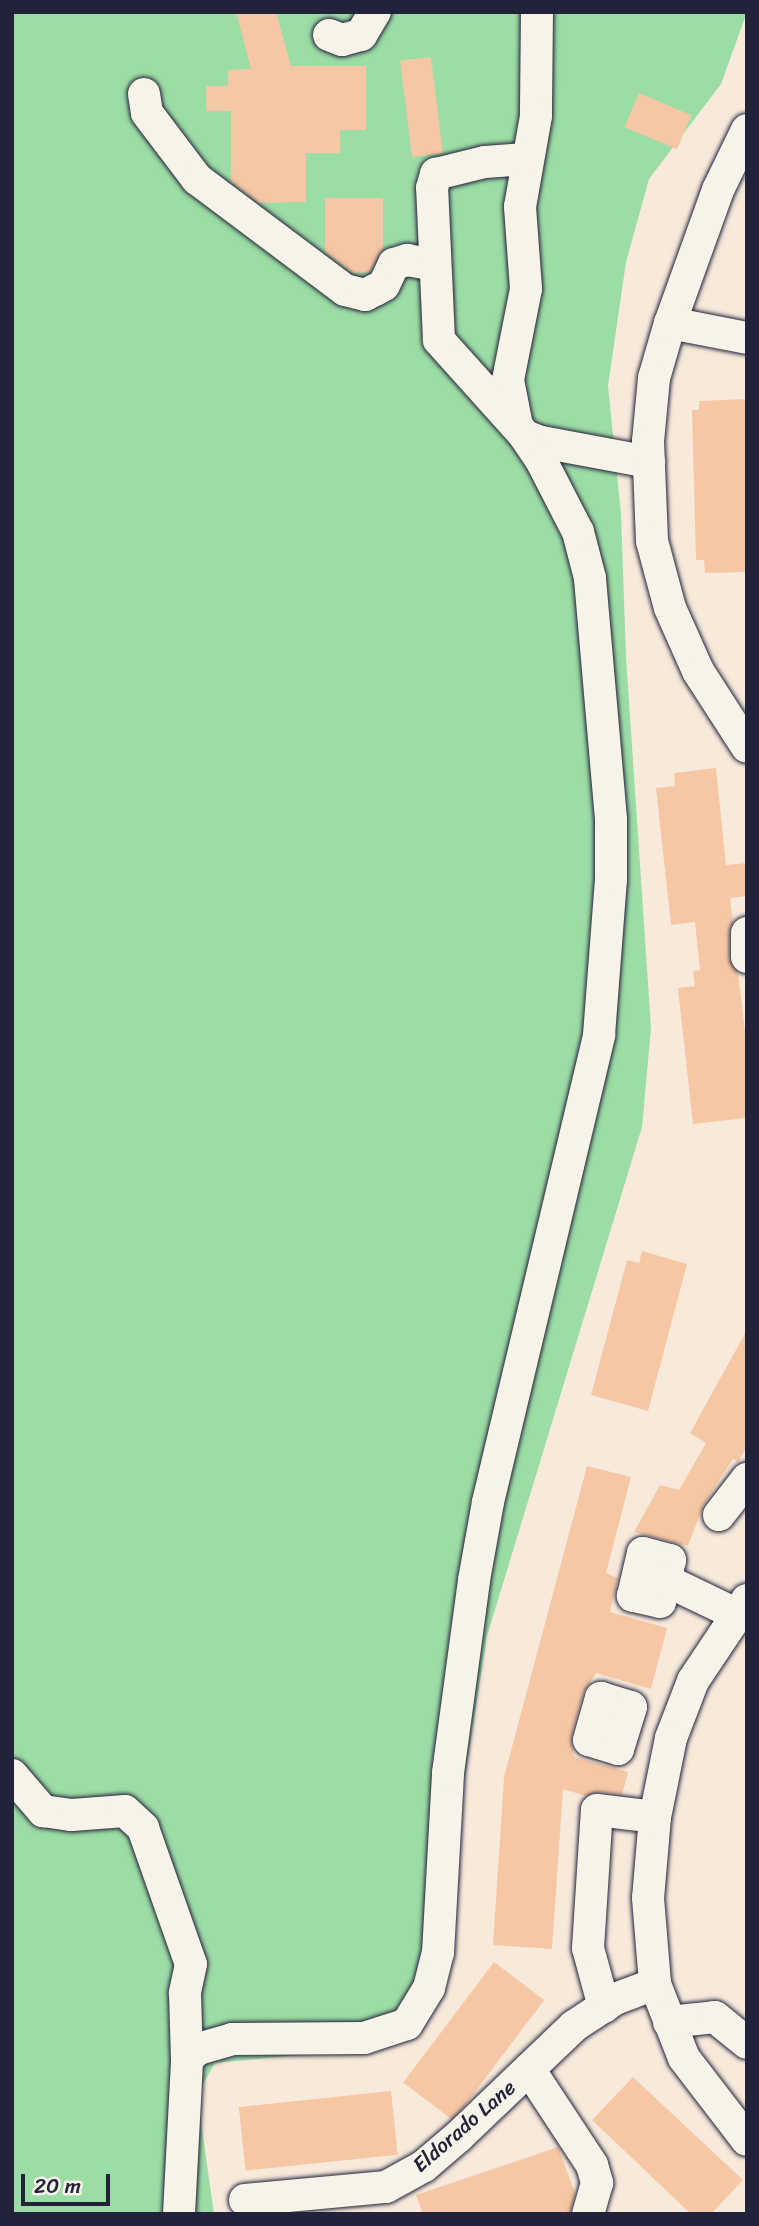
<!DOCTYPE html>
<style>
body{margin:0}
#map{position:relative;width:759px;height:2226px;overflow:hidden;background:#f7eadb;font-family:Sriracha,sans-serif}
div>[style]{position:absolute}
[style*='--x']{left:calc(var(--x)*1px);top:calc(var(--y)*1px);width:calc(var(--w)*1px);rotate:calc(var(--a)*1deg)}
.green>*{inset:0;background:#9cdca5}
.building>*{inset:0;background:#f6c7a5;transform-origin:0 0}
.roads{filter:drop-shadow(0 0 2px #22223b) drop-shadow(0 0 2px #22223b)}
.minor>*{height:32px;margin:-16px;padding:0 16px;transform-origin:16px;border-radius:16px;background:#f7f3e8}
span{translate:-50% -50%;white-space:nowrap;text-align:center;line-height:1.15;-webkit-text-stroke:5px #f7f3e8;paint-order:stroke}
.street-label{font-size:21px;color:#22223b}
.frame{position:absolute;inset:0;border:14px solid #22223b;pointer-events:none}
.scale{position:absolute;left:21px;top:2174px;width:89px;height:32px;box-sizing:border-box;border:4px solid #22223b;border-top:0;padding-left:9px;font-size:21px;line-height:24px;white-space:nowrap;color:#22223b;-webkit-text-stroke:5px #f7f3e8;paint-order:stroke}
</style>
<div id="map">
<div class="green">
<i style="clip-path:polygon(12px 12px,747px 12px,721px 84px,649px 179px,626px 262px,608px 386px,621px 514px,626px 657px,651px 1028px,642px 1127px,487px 1636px,428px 2014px,352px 2050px,215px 2063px,197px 2094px,214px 2214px,12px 2214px)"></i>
</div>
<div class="building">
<i style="clip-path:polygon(236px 12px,276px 12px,291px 66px,366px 66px,366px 130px,340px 130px,340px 153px,306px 153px,306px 202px,259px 203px,231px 182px,231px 111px,206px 111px,206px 86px,228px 86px,228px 70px,251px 69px)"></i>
<i style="left:431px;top:57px;width:97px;height:31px;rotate:83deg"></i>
<i style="left:639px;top:93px;width:57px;height:37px;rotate:23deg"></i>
<i style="clip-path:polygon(325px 198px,383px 198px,383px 250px,370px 272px,353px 273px,325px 252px)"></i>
<i style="clip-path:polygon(747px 399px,747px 572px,705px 573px,704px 560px,696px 560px,692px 410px,699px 410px,699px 401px)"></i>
<i style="clip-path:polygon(716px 768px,726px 865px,747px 863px,747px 896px,730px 898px,733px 922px,729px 933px,729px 958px,738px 973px,747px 1048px,747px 1118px,693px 1124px,678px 988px,695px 986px,693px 971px,700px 970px,695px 922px,671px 925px,656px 788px,675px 786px,674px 773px)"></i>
<i style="clip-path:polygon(642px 1251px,687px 1264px,648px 1411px,591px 1395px,627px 1260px,639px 1263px)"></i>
<i style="clip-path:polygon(747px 1330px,747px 1446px,738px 1462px,733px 1459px,704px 1504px,688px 1546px,634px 1532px,660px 1485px,679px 1490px,706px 1443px,690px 1433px)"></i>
<i style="clip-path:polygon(587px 1466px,631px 1477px,606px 1573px,618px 1578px,610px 1612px,667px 1628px,651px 1689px,596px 1673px,583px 1693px,571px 1736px,574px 1757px,628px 1772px,622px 1795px,598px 1792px,586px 1796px,563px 1789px,552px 1949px,493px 1945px,504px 1777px)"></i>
<i style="left:494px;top:1962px;width:63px;height:151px;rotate:37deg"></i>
<i style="clip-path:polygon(633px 2077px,743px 2180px,711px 2214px,691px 2214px,592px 2120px)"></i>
<i style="left:391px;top:2091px;width:64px;height:153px;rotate:84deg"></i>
<i style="clip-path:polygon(558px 2147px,575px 2193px,570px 2214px,423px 2214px,416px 2195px)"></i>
</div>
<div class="roads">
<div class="minor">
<i style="--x:537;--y:12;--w:104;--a:90.6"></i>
<i style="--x:536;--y:116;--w:92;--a:100"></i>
<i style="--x:520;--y:207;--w:82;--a:85.8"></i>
<i style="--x:526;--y:289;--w:93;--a:101.2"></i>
<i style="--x:508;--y:380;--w:47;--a:78.9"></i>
<i style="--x:517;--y:426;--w:13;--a:51"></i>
<i style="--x:525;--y:436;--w:17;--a:21"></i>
<i style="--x:541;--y:442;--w:110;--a:10.5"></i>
<i style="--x:329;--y:35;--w:14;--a:21"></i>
<i style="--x:342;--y:40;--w:20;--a:-15"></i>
<i style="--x:361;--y:35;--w:27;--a:-59"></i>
<i style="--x:144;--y:94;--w:19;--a:81"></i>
<i style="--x:147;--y:113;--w:83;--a:52.9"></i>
<i style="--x:197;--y:179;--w:185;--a:36.9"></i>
<i style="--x:345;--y:290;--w:21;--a:14"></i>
<i style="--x:365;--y:295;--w:11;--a:-27"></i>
<i style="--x:375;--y:290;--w:10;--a:-29"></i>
<i style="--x:384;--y:285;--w:23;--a:-65"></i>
<i style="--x:394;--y:264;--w:14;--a:-17"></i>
<i style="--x:407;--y:260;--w:27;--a:10"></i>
<i style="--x:747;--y:130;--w:67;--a:115.8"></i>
<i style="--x:718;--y:190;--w:141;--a:109.8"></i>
<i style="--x:670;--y:323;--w:57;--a:106.2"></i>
<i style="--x:654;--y:378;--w:63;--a:95.4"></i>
<i style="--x:648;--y:441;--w:100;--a:87.7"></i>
<i style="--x:652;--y:541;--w:69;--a:75"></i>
<i style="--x:670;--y:608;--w:69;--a:66"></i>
<i style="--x:698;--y:671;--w:90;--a:57.2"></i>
<i style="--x:670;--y:323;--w:78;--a:11"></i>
<i style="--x:747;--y:933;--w:24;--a:90"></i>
<i style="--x:719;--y:1515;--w:46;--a:-52.1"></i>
<i style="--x:643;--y:1553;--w:28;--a:15"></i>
<i style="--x:670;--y:1560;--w:43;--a:103.4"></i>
<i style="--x:660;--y:1602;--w:28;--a:-167"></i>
<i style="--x:633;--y:1596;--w:44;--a:-76.9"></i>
<i style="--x:665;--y:1580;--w:76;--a:25.6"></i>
<i style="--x:747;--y:1600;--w:97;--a:123.7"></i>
<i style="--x:693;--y:1681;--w:61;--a:111.1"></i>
<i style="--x:671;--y:1738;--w:81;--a:101.4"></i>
<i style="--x:655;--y:1817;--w:81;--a:94.9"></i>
<i style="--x:648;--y:1898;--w:86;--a:85.3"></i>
<i style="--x:655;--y:1984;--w:79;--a:68.6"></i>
<i style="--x:684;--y:2058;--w:103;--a:52.5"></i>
<i style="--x:601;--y:1698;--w:31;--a:17"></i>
<i style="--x:631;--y:1707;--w:44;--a:107.2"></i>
<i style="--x:618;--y:1749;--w:30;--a:-163"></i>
<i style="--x:589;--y:1740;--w:44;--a:-74.1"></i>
<i style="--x:12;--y:1775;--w:48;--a:49.3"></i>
<i style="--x:43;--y:1811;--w:29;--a:8"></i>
<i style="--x:72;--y:1815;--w:53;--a:-4.3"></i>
<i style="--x:125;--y:1811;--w:25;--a:43"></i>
<i style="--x:143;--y:1828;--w:144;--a:70.6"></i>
<i style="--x:191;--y:1964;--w:30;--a:102"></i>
<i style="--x:185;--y:1993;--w:66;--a:88.3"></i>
<i style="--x:604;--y:2007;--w:61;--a:-105.2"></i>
<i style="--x:588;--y:1948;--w:138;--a:-86.3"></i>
<i style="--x:597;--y:1810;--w:58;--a:6.9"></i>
<i style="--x:669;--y:2022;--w:46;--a:-6.2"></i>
<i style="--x:715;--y:2017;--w:41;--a:39.1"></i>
<i style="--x:529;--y:2069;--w:115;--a:56.7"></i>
<i style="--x:592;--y:2165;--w:19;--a:74"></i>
<i style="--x:597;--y:2183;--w:32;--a:106"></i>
<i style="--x:245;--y:2200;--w:142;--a:-5.3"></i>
<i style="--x:386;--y:2187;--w:43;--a:-28.9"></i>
<i style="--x:424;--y:2166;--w:46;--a:-40.6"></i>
<i style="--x:459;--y:2136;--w:159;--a:-43.7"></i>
<i style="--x:574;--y:2026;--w:49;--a:-33.4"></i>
<i style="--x:615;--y:1999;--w:43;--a:-20.6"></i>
<i style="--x:179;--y:2214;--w:155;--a:-87"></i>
<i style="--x:187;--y:2059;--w:15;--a:-42"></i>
<i style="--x:198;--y:2049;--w:35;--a:-16"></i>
<i style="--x:232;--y:2039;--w:132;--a:-0.4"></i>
<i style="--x:364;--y:2038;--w:45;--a:-18"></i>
<i style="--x:407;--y:2024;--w:42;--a:-58.6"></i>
<i style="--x:429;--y:1988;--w:36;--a:-76"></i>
<i style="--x:438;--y:1953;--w:180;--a:-86.8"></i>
<i style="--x:448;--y:1773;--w:195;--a:-82.3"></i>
<i style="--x:474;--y:1580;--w:79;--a:-79.8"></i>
<i style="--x:488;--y:1502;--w:480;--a:-76.6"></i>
<i style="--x:599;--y:1035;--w:155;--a:-85.6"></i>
<i style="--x:611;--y:880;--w:61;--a:-90"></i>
<i style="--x:611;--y:819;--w:242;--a:-95"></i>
<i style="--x:590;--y:578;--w:48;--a:-104.6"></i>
<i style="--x:578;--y:532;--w:81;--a:-117.2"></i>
<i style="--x:541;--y:460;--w:29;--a:-124"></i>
<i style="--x:525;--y:436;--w:129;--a:-131.9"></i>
<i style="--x:439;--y:340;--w:152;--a:-92.6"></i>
<i style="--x:432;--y:188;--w:15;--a:-74"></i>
<i style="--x:436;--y:174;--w:50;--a:-13.8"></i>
<i style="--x:485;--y:162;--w:41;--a:-4.2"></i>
</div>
</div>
<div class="street-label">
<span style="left:464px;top:2126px;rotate:-41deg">Eldorado Lane</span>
</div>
<div class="frame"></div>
<div class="scale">20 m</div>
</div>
